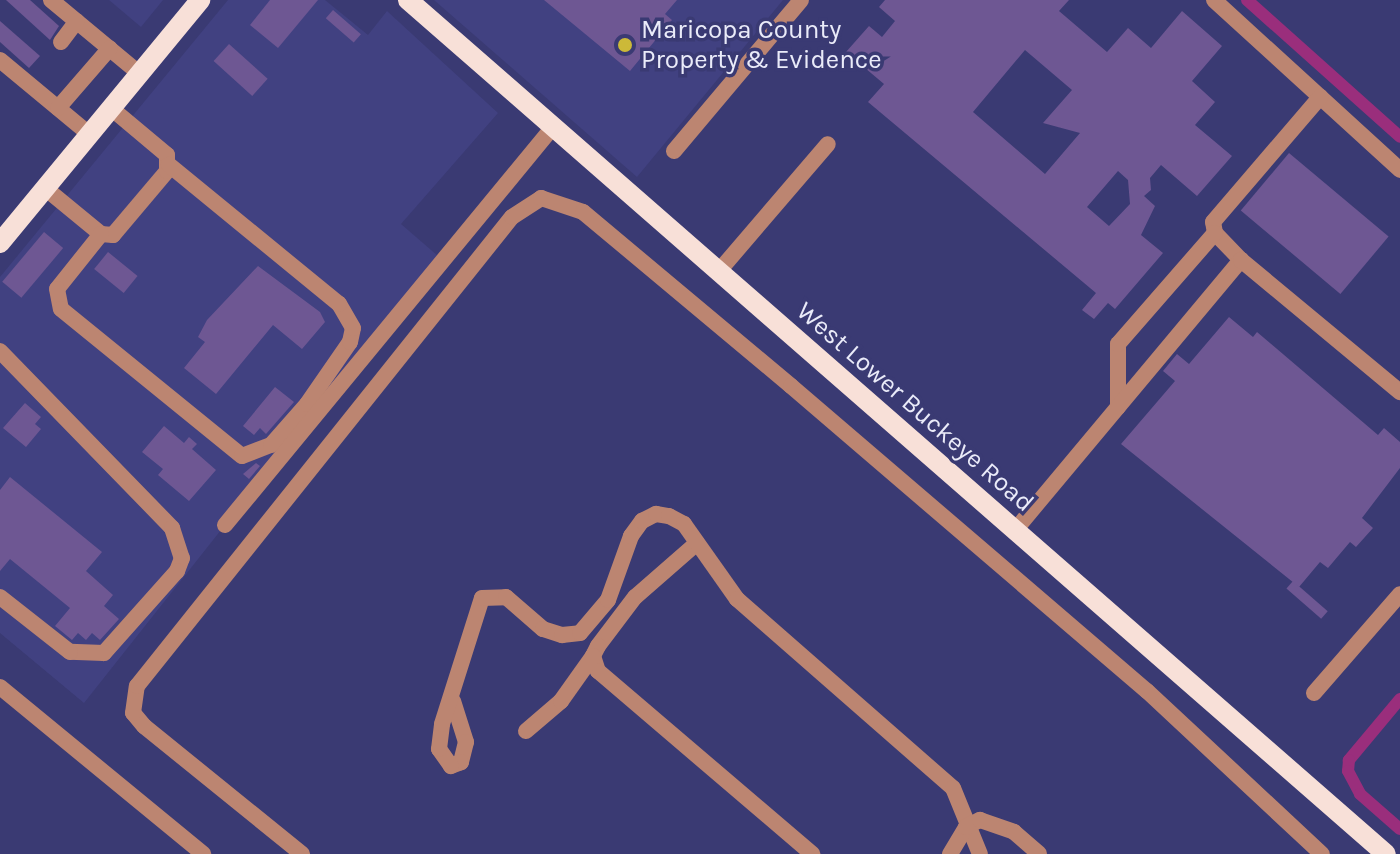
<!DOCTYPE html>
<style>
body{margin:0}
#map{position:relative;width:1400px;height:854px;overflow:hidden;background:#3a3a73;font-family:Karla,sans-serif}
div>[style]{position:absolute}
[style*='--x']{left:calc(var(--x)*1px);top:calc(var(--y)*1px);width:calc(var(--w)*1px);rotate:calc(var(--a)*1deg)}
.built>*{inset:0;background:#414181}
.canal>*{height:12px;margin:-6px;padding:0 6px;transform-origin:6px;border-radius:6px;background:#9a2e7c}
.building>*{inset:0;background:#6e5793;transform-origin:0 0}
.minor>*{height:16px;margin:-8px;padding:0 8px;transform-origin:8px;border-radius:8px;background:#bc8571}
.major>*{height:20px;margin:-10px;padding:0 10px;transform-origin:10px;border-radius:10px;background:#f8e0d8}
.dots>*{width:22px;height:22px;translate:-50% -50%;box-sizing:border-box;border:4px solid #3a3a73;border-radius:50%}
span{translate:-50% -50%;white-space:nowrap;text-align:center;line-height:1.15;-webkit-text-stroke:7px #3a3a73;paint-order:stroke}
.poi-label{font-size:26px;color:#eaebf9}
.left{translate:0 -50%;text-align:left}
.street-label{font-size:26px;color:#eaebf9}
</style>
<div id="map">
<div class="built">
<i style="clip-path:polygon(109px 0,163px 0,141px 27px)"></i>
<i style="clip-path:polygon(228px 0,325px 0,368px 35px,387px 11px,498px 113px,401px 224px,438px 256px,84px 703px,0 633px,0 277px)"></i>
<i style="clip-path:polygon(434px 0,783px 0,637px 177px)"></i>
</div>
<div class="canal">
<i style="--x:1247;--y:0;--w:205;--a:41.8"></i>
<i style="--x:1400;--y:699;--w:80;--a:129.9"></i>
<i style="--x:1349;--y:760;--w:11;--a:95"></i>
<i style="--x:1348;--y:771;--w:26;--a:62"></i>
<i style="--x:1360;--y:794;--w:53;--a:41.2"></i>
</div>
<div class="building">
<i style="clip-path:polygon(6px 0,30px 0,59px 26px,50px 40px)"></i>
<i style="clip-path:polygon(270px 0,318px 0,278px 48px,250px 25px)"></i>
<i style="clip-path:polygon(544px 0,677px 0,665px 14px,672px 20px,630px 71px)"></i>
<i style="clip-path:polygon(evenodd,885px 0,1069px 0,1059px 11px,1107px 52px,1128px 28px,1151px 48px,1182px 11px,1222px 46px,1192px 81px,1215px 102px,1195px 125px,1232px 156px,1197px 196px,1161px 165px,1150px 178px,1151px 190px,1144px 196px,1155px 206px,1141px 235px,1163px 253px,1115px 309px,1108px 303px,1094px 319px,1082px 310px,1096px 293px,868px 102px,884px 84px,846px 52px,869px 26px,882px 37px,895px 21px,879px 7px,885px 0,1025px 50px,1072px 90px,1043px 123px,1080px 133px,1045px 174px,973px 112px,1025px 50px,885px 0,1118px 171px,1128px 180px,1130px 204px,1109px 226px,1087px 207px,1118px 171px)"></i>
<i style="left:333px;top:10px;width:37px;height:11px;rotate:41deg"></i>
<i style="clip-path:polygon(0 21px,40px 56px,29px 68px,0 42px)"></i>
<i style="left:229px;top:44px;width:52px;height:23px;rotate:42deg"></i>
<i style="left:1289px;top:153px;width:130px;height:75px;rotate:40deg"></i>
<i style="left:44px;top:232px;width:25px;height:65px;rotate:40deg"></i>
<i style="left:108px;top:252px;width:38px;height:22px;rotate:39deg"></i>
<i style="clip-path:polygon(258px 266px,320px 312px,325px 322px,302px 349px,273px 325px,216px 394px,184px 368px,205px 342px,198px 337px,207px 320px)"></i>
<i style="clip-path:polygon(1229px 317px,1253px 337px,1257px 332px,1378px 435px,1384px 428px,1400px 442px,1400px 468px,1362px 518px,1373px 528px,1356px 547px,1350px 542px,1328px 568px,1320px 562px,1299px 587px,1121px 444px,1175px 381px,1163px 371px,1177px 354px,1189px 364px)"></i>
<i style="clip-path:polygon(275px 387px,294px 402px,266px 434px,260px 428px,254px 435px,243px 426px)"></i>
<i style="clip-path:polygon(25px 403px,41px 417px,35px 424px,41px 429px,26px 447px,3px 428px)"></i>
<i style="clip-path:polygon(164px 426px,184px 443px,189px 437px,197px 444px,192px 449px,216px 470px,189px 501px,158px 475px,163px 469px,142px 452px)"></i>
<i style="clip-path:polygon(256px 463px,260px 466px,249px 479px,243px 474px)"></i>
<i style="clip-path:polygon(10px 477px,102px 552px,86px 571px,113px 595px,104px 606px,119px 619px,100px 640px,92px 633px,86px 640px,78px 633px,72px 640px,55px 626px,70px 608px,10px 559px,0 571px,0 490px)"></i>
<i style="left:1293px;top:581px;width:46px;height:10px;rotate:41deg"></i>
</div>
<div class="minor">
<i style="--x:51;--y:0;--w:114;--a:39.7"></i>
<i style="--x:1214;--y:0;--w:252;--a:42.4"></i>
<i style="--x:61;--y:42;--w:26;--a:-53"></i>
<i style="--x:0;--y:60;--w:116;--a:39.7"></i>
<i style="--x:58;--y:108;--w:79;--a:-49.1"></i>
<i style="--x:674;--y:151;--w:197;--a:-49.9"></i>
<i style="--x:45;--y:188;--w:72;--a:39.4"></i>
<i style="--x:101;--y:234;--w:12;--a:5"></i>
<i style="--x:113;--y:235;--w:84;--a:-49.8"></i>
<i style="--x:167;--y:171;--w:16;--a:-90"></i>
<i style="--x:167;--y:155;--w:73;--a:-140"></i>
<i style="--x:101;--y:234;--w:70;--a:128.7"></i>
<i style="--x:57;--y:289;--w:20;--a:79"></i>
<i style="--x:61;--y:309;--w:233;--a:39.1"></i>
<i style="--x:242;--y:456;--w:31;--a:-21"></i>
<i style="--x:271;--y:445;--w:55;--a:-48.7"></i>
<i style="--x:307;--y:404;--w:75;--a:-55.3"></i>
<i style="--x:350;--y:342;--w:14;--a:-78"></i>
<i style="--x:353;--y:328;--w:28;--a:-120"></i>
<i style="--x:339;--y:304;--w:220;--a:-140.7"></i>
<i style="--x:1241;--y:260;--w:37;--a:-134"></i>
<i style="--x:1215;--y:233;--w:11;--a:-100"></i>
<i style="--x:1213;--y:222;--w:165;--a:-49.4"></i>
<i style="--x:719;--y:271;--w:167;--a:-49.4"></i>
<i style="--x:0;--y:351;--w:247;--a:45.8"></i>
<i style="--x:172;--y:528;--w:32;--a:72"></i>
<i style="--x:182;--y:558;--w:14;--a:111"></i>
<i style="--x:177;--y:571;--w:110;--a:131.7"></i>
<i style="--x:104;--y:653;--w:34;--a:-178"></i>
<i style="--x:70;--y:652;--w:89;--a:-141.8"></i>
<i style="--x:1118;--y:407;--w:63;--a:-90"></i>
<i style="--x:1118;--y:344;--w:147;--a:-48.9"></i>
<i style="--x:225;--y:525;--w:516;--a:-50.51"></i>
<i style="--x:1016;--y:529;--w:351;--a:-50.1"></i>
<i style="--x:1241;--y:260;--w:207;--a:39.7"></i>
<i style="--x:697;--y:543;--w:82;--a:138.9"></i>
<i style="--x:635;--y:597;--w:61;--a:127.1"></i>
<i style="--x:598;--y:646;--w:11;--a:117"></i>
<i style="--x:593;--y:656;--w:16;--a:72"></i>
<i style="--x:598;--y:671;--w:282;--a:40.5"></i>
<i style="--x:0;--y:687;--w:263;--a:39.4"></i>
<i style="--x:1314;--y:693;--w:131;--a:-49"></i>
<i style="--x:453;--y:701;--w:43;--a:72.4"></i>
<i style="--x:466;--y:742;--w:21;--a:104"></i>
<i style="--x:461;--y:762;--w:11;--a:158"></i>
<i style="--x:451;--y:766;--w:21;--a:-125"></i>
<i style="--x:439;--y:749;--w:25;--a:-83"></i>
<i style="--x:442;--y:724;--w:132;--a:-72.4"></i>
<i style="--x:482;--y:598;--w:24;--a:-2"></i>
<i style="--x:506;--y:597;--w:49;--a:40.9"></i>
<i style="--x:543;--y:629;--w:20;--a:18"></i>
<i style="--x:562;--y:635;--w:18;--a:-6"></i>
<i style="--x:580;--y:633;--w:43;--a:-49.7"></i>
<i style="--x:608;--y:600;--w:68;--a:-70.2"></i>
<i style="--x:631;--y:536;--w:19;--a:-54"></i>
<i style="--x:642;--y:521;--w:16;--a:-27"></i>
<i style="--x:656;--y:514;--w:13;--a:9"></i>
<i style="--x:669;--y:516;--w:17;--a:28"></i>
<i style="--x:684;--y:524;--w:92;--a:54.8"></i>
<i style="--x:737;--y:599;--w:287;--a:41.2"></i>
<i style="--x:953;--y:788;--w:71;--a:67.8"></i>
<i style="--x:526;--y:731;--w:46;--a:-40.6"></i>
<i style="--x:561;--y:701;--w:55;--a:-54.6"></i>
<i style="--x:302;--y:854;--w:203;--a:-141"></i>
<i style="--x:144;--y:726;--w:17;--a:-130"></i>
<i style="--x:133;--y:713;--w:27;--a:-82"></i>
<i style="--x:137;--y:686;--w:600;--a:-51.36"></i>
<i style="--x:512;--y:217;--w:35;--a:-33"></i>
<i style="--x:541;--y:198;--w:44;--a:18.4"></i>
<i style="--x:583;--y:212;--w:271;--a:39.9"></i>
<i style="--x:791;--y:386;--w:469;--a:40.6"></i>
<i style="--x:1147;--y:691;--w:239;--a:43"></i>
<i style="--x:950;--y:854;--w:31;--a:-59"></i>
<i style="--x:966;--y:827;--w:16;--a:-27"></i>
<i style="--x:980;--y:820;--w:36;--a:19"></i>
<i style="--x:1014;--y:832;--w:33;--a:41"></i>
</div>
<div class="major">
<i style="--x:408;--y:0;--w:1298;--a:41.13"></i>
<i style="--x:0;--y:243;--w:315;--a:-50.5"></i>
</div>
<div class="dots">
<i style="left:625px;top:45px;background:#ccb938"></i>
</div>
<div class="poi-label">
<span class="left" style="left:641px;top:45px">Maricopa County<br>Property &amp; Evidence</span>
</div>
<div class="street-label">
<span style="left:915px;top:407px;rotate:41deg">West Lower Buckeye Road</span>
</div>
</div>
